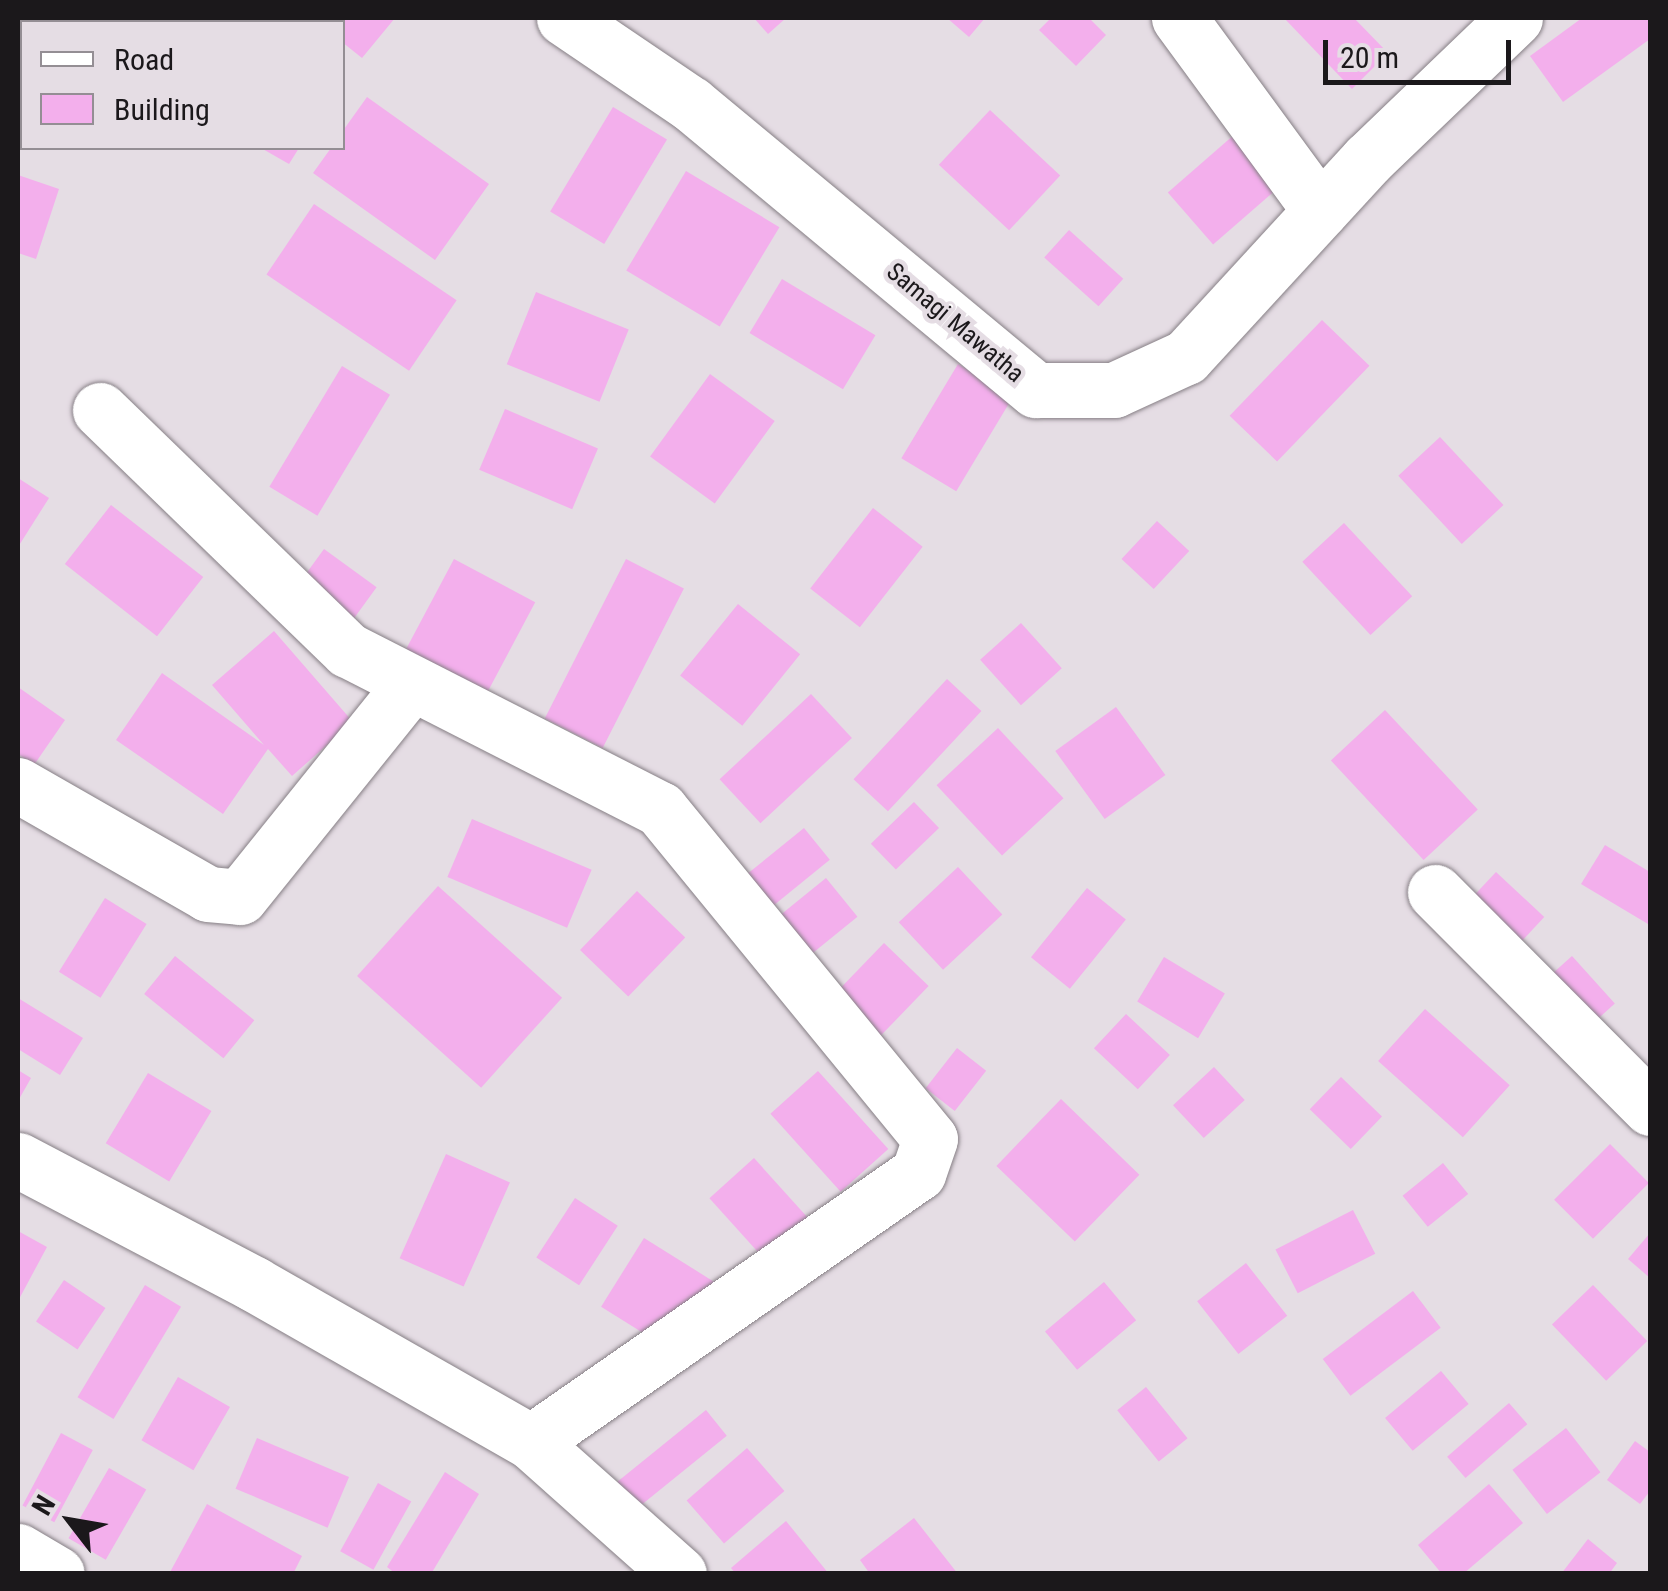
<!DOCTYPE html>
<style>
body{margin:0}
#map{position:relative;width:1668px;height:1591px;overflow:hidden;background:#e5dde4;font-family:"Roboto Condensed",sans-serif}
div>[style]{position:absolute}
[style*='--x']{left:calc(var(--x)*1px);top:calc(var(--y)*1px);width:calc(var(--w)*1px);rotate:calc(var(--a)*1deg)}
.building>*{inset:0;background:#f3afec;transform-origin:0 0}
.roads{filter:drop-shadow(0 0 2px #867f85) drop-shadow(0 0 2px #867f85)}
.minor>*{height:55px;margin:-27.5px;padding:0 27.5px;transform-origin:27.5px;border-radius:27.5px;background:#fff}
span{translate:-50% -50%;white-space:nowrap;text-align:center;line-height:1.15;-webkit-text-stroke:9px #e5dde4;paint-order:stroke}
.street-label{font-size:25px;color:#1b181b}
.frame{position:absolute;inset:0;border:20px solid #1b181b;pointer-events:none}
.legend{position:absolute;left:20px;top:20px;width:325px;height:130px;box-sizing:border-box;background:#e5dde4;border:2px solid #948e94;margin:0;padding:12px 18px;list-style:none;font-size:30px;color:#1b181b}
.legend li{display:flex;align-items:center;gap:20px;height:50px}
.legend b{width:50px;border:2px solid #948e94}
.north{position:absolute;left:20px;top:1471px;width:100px;height:100px;-webkit-text-stroke:8px #e5dde4;paint-order:stroke;rotate:301deg;font-size:28px;font-weight:700;line-height:40px;text-align:center;color:#1b181b}
.north::after{content:'';display:block;margin:auto;width:35px;height:45px;background:#1b181b;clip-path:polygon(50% 0,100% 100%,50% 72%,0 100%)}
.scale{position:absolute;left:1323px;top:40px;width:188px;height:45px;box-sizing:border-box;border:5px solid #1b181b;border-top:0;padding-left:12px;font-size:30px;line-height:35px;white-space:nowrap;color:#1b181b;-webkit-text-stroke:8px #e5dde4;paint-order:stroke}
</style>
<div id="map">
<div class="building">
<i style="clip-path:polygon(311px 18px,395px 18px,362px 58px,342px 42px,342px 22px,317px 22px)"></i>
<i style="clip-path:polygon(754px 18px,786px 18px,768px 34px)"></i>
<i style="clip-path:polygon(947px 18px,985px 18px,969px 37px)"></i>
<i style="clip-path:polygon(1051px 18px,1089px 18px,1106px 35px,1076px 66px,1039px 30px)"></i>
<i style="clip-path:polygon(1284px 18px,1354px 18px,1388px 53px,1352px 89px)"></i>
<i style="clip-path:polygon(1582px 18px,1649px 18px,1650px 39px,1563px 102px,1530px 56px)"></i>
<i style="clip-path:polygon(367px 97px,489px 184px,435px 260px,313px 173px,331px 148px,342px 148px,342px 132px)"></i>
<i style="left:613px;top:107px;width:63px;height:122px;rotate:31deg"></i>
<i style="left:990px;top:110px;width:96px;height:75px;rotate:43deg"></i>
<i style="left:1235px;top:134px;width:69px;height:89px;rotate:49deg"></i>
<i style="clip-path:polygon(261px 148px,299px 148px,289px 164px)"></i>
<i style="left:686px;top:171px;width:109px;height:116px;rotate:31deg"></i>
<i style="clip-path:polygon(18px 175px,59px 189px,36px 259px,18px 253px)"></i>
<i style="left:314px;top:204px;width:172px;height:85px;rotate:34deg"></i>
<i style="left:1069px;top:230px;width:73px;height:37px;rotate:42deg"></i>
<i style="left:782px;top:279px;width:109px;height:63px;rotate:31deg"></i>
<i style="left:536px;top:292px;width:100px;height:78px;rotate:22deg"></i>
<i style="left:1322px;top:320px;width:66px;height:133px;rotate:44deg"></i>
<i style="left:958px;top:364px;width:64px;height:110px;rotate:31deg"></i>
<i style="left:342px;top:366px;width:56px;height:141px;rotate:31deg"></i>
<i style="left:710px;top:374px;width:80px;height:102px;rotate:36deg"></i>
<i style="left:505px;top:409px;width:101px;height:66px;rotate:23deg"></i>
<i style="left:1440px;top:437px;width:93px;height:57px;rotate:47deg"></i>
<i style="clip-path:polygon(18px 478px,49px 498px,18px 547px)"></i>
<i style="left:111px;top:505px;width:117px;height:75px;rotate:38deg"></i>
<i style="left:873px;top:508px;width:63px;height:102px;rotate:38deg"></i>
<i style="left:1157px;top:521px;width:44px;height:52px;rotate:43deg"></i>
<i style="left:1344px;top:523px;width:100px;height:57px;rotate:47deg"></i>
<i style="left:324px;top:549px;width:65px;height:64px;rotate:36deg"></i>
<i style="left:454px;top:559px;width:92px;height:113px;rotate:28deg"></i>
<i style="left:626px;top:559px;width:65px;height:179px;rotate:27deg"></i>
<i style="left:738px;top:604px;width:80px;height:92px;rotate:39deg"></i>
<i style="left:1021px;top:623px;width:61px;height:55px;rotate:48deg"></i>
<i style="clip-path:polygon(274px 631px,353px 722px,292px 776px,268px 749px,223px 814px,116px 740px,162px 673px,264px 745px,212px 685px)"></i>
<i style="left:947px;top:679px;width:47px;height:137px;rotate:43deg"></i>
<i style="clip-path:polygon(18px 687px,65px 720px,34px 765px,18px 754px)"></i>
<i style="left:811px;top:694px;width:60px;height:125px;rotate:47deg"></i>
<i style="left:1116px;top:707px;width:84px;height:75px;rotate:54deg"></i>
<i style="left:1385px;top:710px;width:136px;height:74px;rotate:47deg"></i>
<i style="left:998px;top:728px;width:96px;height:84px;rotate:47deg"></i>
<i style="left:914px;top:802px;width:36px;height:60px;rotate:46deg"></i>
<i style="left:472px;top:819px;width:130px;height:63px;rotate:23deg"></i>
<i style="left:804px;top:828px;width:41px;height:72px;rotate:51deg"></i>
<i style="clip-path:polygon(1605px 845px,1650px 872px,1648px 924px,1581px 884px)"></i>
<i style="left:958px;top:867px;width:65px;height:81px;rotate:47deg"></i>
<i style="left:1496px;top:872px;width:66px;height:48px;rotate:43deg"></i>
<i style="left:826px;top:878px;width:50px;height:75px;rotate:51deg"></i>
<i style="left:438px;top:886px;width:167px;height:121px;rotate:42deg"></i>
<i style="left:1087px;top:888px;width:50px;height:89px;rotate:39deg"></i>
<i style="left:637px;top:891px;width:67px;height:82px;rotate:44deg"></i>
<i style="left:105px;top:898px;width:49px;height:87px;rotate:32deg"></i>
<i style="left:884px;top:943px;width:62px;height:74px;rotate:44deg"></i>
<i style="left:175px;top:956px;width:102px;height:49px;rotate:39deg"></i>
<i style="left:1572px;top:956px;width:64px;height:52px;rotate:48deg"></i>
<i style="left:1164px;top:957px;width:71px;height:52px;rotate:31deg"></i>
<i style="clip-path:polygon(18px 998px,83px 1038px,60px 1075px,18px 1049px)"></i>
<i style="left:1425px;top:1009px;width:114px;height:70px;rotate:42deg"></i>
<i style="left:1126px;top:1014px;width:60px;height:47px;rotate:43deg"></i>
<i style="left:957px;top:1048px;width:37px;height:51px;rotate:38deg"></i>
<i style="left:1214px;top:1067px;width:45px;height:56px;rotate:47deg"></i>
<i style="clip-path:polygon(18px 1070px,31px 1078px,18px 1101px)"></i>
<i style="left:818px;top:1071px;width:105px;height:64px;rotate:48deg"></i>
<i style="left:148px;top:1073px;width:74px;height:82px;rotate:31deg"></i>
<i style="left:1341px;top:1077px;width:57px;height:45px;rotate:44deg"></i>
<i style="left:1061px;top:1099px;width:109px;height:93px;rotate:44deg"></i>
<i style="left:1610px;top:1144px;width:55px;height:79px;rotate:45deg"></i>
<i style="left:446px;top:1154px;width:70px;height:114px;rotate:24deg"></i>
<i style="left:754px;top:1158px;width:98px;height:60px;rotate:48deg"></i>
<i style="left:1443px;top:1163px;width:40px;height:52px;rotate:51deg"></i>
<i style="left:575px;top:1198px;width:51px;height:71px;rotate:33deg"></i>
<i style="left:1353px;top:1210px;width:49px;height:87px;rotate:63deg"></i>
<i style="clip-path:polygon(18px 1231px,47px 1247px,18px 1301px)"></i>
<i style="clip-path:polygon(1650px 1233px,1650px 1278px,1628px 1259px)"></i>
<i style="left:644px;top:1238px;width:88px;height:81px;rotate:32deg"></i>
<i style="left:1246px;top:1263px;width:67px;height:62px;rotate:52deg"></i>
<i style="left:64px;top:1280px;width:50px;height:50px;rotate:34deg"></i>
<i style="left:1104px;top:1282px;width:50px;height:77px;rotate:50deg"></i>
<i style="left:145px;top:1285px;width:42px;height:131px;rotate:31deg"></i>
<i style="left:1593px;top:1285px;width:78px;height:57px;rotate:46deg"></i>
<i style="left:1413px;top:1291px;width:46px;height:113px;rotate:53deg"></i>
<i style="left:1441px;top:1371px;width:43px;height:73px;rotate:50deg"></i>
<i style="left:178px;top:1377px;width:60px;height:73px;rotate:30deg"></i>
<i style="left:1146px;top:1387px;width:66px;height:37px;rotate:51deg"></i>
<i style="left:1509px;top:1403px;width:28px;height:82px;rotate:49deg"></i>
<i style="left:706px;top:1410px;width:33px;height:116px;rotate:51deg"></i>
<i style="left:1566px;top:1428px;width:56px;height:68px;rotate:52deg"></i>
<i style="left:61px;top:1433px;width:36px;height:82px;rotate:28deg"></i>
<i style="left:257px;top:1438px;width:100px;height:55px;rotate:23deg"></i>
<i style="clip-path:polygon(1635px 1441px,1650px 1452px,1650px 1491px,1640px 1504px,1607px 1480px)"></i>
<i style="left:747px;top:1448px;width:57px;height:80px;rotate:49deg"></i>
<i style="left:109px;top:1468px;width:43px;height:81px;rotate:30deg"></i>
<i style="clip-path:polygon(445px 1472px,479px 1494px,431px 1574px,396px 1574px,387px 1567px)"></i>
<i style="left:378px;top:1483px;width:38px;height:78px;rotate:29deg"></i>
<i style="clip-path:polygon(1489px 1484px,1523px 1523px,1463px 1574px,1442px 1574px,1418px 1545px)"></i>
<i style="clip-path:polygon(207px 1504px,302px 1556px,293px 1574px,169px 1574px)"></i>
<i style="clip-path:polygon(914px 1518px,958px 1574px,870px 1574px,860px 1560px)"></i>
<i style="clip-path:polygon(786px 1521px,829px 1574px,736px 1574px,731px 1568px)"></i>
<i style="clip-path:polygon(1588px 1539px,1617px 1563px,1609px 1574px,1561px 1574px)"></i>
</div>
<div class="roads">
<div class="minor">
<i style="--x:564;--y:18;--w:153;--a:34.1"></i>
<i style="--x:691;--y:104;--w:448;--a:39.7"></i>
<i style="--x:1036;--y:390;--w:78;--a:0"></i>
<i style="--x:1114;--y:390;--w:79;--a:-24.6"></i>
<i style="--x:1186;--y:357;--w:268;--a:-47.4"></i>
<i style="--x:1367;--y:160;--w:205;--a:-43.8"></i>
<i style="--x:1179;--y:18;--w:239;--a:53.8"></i>
<i style="--x:100;--y:410;--w:345;--a:44.1"></i>
<i style="--x:348;--y:650;--w:350;--a:27"></i>
<i style="--x:660;--y:809;--w:426;--a:50.7"></i>
<i style="--x:930;--y:1139;--w:36;--a:109"></i>
<i style="--x:918;--y:1173;--w:471;--a:145.2"></i>
<i style="--x:18;--y:785;--w:219;--a:29.8"></i>
<i style="--x:208;--y:894;--w:32;--a:5"></i>
<i style="--x:240;--y:897;--w:273;--a:-51.2"></i>
<i style="--x:1435;--y:892;--w:305;--a:45.1"></i>
<i style="--x:18;--y:1160;--w:267;--a:27.7"></i>
<i style="--x:254;--y:1284;--w:319;--a:29.7"></i>
<i style="--x:531;--y:1442;--w:198;--a:41.7"></i>
<i style="--x:18;--y:1551;--w:45;--a:30.5"></i>
</div>
</div>
<div class="street-label">
<span style="left:955px;top:323px;rotate:40deg">Samagi Mawatha</span>
</div>
<div class="frame"></div>
<ul class="legend">
<li><b style="height:12px;background:#fff"></b>Road</li>
<li><b style="height:28px;background:#f3afec"></b>Building</li>
</ul>
<div class="north">N</div>
<div class="scale">20 m</div>
</div>
